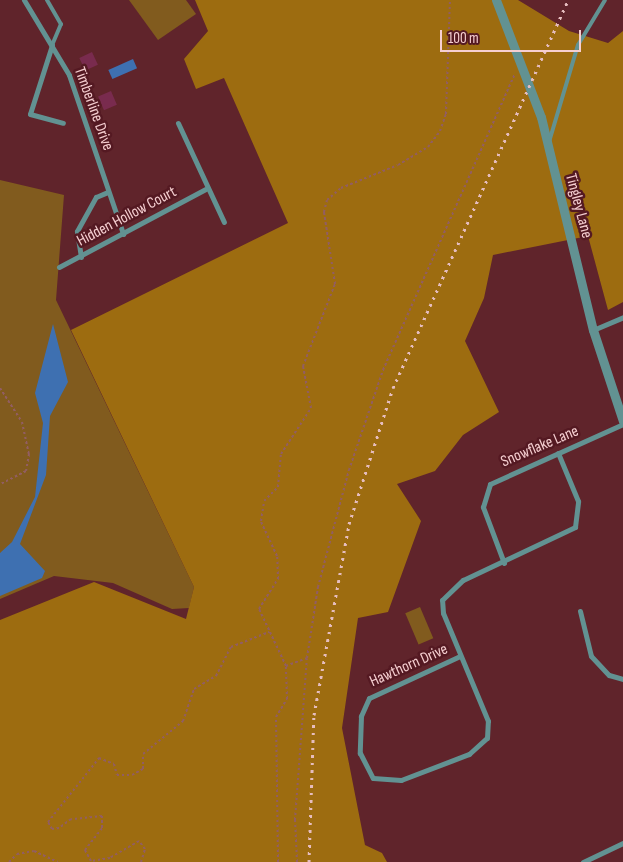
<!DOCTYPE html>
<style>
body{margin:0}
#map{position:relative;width:623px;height:862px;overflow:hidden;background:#60242b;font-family:"Sofia Sans Condensed",sans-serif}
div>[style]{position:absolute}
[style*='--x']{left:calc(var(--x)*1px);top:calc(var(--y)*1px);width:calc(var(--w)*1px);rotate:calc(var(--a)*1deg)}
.green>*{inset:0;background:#815b1e;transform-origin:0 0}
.forest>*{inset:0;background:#9d6c10}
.water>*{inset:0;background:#3e70b1;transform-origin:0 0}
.building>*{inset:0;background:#792b4e;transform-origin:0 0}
.path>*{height:2px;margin-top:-1px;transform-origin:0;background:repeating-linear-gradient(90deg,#925d62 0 2.5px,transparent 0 5px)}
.service>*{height:4px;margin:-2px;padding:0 2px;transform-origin:2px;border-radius:2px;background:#629292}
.minor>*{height:5px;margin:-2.5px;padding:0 2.5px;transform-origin:2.5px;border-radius:2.5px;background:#629292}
.tertiary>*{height:9px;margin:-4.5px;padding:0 4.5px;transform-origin:4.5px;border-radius:4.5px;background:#629292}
.rail>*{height:3px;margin-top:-1.5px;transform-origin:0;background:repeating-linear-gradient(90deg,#e6bdbf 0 2.5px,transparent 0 7.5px)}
span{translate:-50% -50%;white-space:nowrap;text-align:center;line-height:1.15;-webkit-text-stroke:5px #541922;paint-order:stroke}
.street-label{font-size:16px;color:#f6cfd1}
.scale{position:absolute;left:440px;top:30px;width:141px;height:22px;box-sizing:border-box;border:2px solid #f6cfd1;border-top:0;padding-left:6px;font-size:15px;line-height:18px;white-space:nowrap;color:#f6cfd1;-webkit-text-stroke:4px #541922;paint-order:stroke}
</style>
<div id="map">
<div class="green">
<i style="clip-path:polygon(129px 0,186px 0,196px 14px,158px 40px)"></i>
<i style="clip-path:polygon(0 180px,64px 195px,56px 300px,194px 587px,189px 608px,172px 609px,113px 583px,54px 576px,0 599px)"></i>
<i style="left:420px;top:607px;width:34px;height:16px;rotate:67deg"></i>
</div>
<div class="forest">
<i style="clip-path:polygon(195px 0,518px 0,569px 31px,608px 43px,623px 31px,623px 302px,608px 310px,588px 236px,493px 255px,484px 298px,465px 341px,499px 412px,463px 435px,435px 471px,397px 484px,421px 521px,388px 612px,358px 618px,342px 728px,365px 845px,382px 853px,387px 862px,0 862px,0 620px,94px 582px,186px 619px,194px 587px,71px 330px,288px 223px,224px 78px,196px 89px,184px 59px,208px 31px)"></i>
</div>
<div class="water">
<i style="left:133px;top:59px;width:10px;height:27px;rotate:66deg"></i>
<i style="clip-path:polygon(53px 324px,68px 382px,50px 416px,46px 475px,20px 544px,45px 571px,42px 578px,0 596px,0 553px,12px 542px,35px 497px,43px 423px,35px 393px)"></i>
</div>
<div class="building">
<i style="left:92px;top:52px;width:14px;height:14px;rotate:65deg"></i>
<i style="left:111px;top:91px;width:15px;height:14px;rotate:67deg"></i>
</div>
<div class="path">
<i style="--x:0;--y:388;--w:40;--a:57.1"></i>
<i style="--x:22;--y:422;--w:33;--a:78"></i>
<i style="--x:29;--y:454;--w:17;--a:100"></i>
<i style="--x:26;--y:471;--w:29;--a:153"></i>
<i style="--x:286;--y:666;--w:63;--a:-115.3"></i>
<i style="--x:259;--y:609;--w:36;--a:-58"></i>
<i style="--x:278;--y:579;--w:23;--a:-92"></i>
<i style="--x:277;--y:556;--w:38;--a:-115"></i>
<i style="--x:261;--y:521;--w:20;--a:-81"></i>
<i style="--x:264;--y:501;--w:20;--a:-45"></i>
<i style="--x:278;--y:487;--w:33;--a:-85"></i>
<i style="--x:281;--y:454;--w:55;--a:-56.9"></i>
<i style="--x:311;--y:408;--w:43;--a:-100.8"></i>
<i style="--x:303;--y:366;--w:88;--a:-68.7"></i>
<i style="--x:335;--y:284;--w:73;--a:-98.7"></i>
<i style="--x:324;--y:212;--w:12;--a:-76"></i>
<i style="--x:327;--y:200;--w:18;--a:-41"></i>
<i style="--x:341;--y:188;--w:61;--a:-22"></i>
<i style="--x:398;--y:165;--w:35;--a:-31"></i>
<i style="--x:428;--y:147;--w:20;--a:-53"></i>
<i style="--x:440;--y:131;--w:18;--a:-71"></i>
<i style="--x:446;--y:114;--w:114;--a:-88"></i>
<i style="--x:9;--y:862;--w:11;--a:-45"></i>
<i style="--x:17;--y:854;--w:17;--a:-10"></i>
<i style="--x:34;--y:851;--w:26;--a:25"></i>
<i style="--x:141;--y:862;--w:14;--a:-73"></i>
<i style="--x:145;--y:849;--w:10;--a:-127"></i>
<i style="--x:139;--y:841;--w:34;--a:150"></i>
<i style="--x:110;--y:858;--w:19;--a:171"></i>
<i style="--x:91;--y:861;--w:13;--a:-119"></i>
<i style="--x:85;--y:850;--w:28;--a:-52"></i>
<i style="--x:102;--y:828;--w:12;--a:-90"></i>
<i style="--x:102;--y:816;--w:31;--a:174"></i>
<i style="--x:71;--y:819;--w:15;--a:143"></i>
<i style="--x:59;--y:828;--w:7;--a:172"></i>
<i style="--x:52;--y:829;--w:8;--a:-120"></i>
<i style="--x:48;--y:822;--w:82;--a:-51.4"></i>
<i style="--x:99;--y:758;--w:16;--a:22"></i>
<i style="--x:114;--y:764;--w:11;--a:75"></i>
<i style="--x:117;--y:775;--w:15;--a:0"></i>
<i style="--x:132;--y:775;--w:13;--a:-29"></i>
<i style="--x:143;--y:769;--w:15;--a:-90"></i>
<i style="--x:143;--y:754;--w:52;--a:-39.5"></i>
<i style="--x:183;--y:721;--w:34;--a:-71"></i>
<i style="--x:194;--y:689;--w:26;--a:-31"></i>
<i style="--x:216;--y:676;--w:33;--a:-63"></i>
<i style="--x:231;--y:647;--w:41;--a:-21.5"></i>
<i style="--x:278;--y:862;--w:145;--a:-90.8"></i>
<i style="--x:276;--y:717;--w:21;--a:-59"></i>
<i style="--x:287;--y:699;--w:33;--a:-92"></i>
<i style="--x:286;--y:666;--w:22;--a:-21"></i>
<i style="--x:297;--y:862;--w:42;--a:-92.7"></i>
<i style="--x:295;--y:820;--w:162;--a:-85.8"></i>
<i style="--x:307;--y:658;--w:72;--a:-81.2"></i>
<i style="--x:318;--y:587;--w:121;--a:-75.2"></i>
<i style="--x:349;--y:470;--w:106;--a:-71.2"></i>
<i style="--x:383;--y:370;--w:325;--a:-66"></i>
</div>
<div class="service">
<i style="--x:47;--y:0;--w:28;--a:60"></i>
<i style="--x:61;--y:24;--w:23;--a:113"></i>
<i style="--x:549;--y:142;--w:101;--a:-73.4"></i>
<i style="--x:578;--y:45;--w:52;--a:-59"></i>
</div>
<div class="minor">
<i style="--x:24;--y:0;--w:87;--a:59"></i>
<i style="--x:69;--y:75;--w:168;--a:71.2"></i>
<i style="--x:52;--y:45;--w:72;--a:107.7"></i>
<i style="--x:30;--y:114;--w:34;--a:15"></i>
<i style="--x:178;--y:123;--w:109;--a:65.1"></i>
<i style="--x:81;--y:257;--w:26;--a:-99"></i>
<i style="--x:77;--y:231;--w:39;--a:-61"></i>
<i style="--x:96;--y:197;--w:13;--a:-23"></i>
<i style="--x:59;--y:267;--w:166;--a:-28"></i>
<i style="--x:593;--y:330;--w:33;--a:-23"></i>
<i style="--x:504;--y:563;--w:60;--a:-110.6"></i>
<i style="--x:483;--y:507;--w:24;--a:-73"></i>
<i style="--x:490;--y:484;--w:146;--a:-24.3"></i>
<i style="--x:580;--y:611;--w:46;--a:76.3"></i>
<i style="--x:591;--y:656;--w:26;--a:47"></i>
<i style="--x:609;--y:675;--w:15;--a:16"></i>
<i style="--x:460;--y:656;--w:100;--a:155.2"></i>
<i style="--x:369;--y:698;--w:20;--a:114"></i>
<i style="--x:361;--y:716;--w:37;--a:92"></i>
<i style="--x:360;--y:753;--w:28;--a:63"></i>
<i style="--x:373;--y:778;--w:28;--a:4"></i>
<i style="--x:401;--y:780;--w:73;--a:-20.9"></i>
<i style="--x:469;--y:754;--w:24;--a:-42"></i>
<i style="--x:487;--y:738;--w:17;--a:-87"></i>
<i style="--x:488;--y:721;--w:117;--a:-112.6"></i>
<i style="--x:443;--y:613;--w:13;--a:-94"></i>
<i style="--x:442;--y:600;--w:29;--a:-44"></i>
<i style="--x:463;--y:580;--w:124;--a:-25.3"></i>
<i style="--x:575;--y:527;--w:26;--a:-83"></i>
<i style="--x:578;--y:501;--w:52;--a:-112.6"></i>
<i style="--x:583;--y:862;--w:44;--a:-25.4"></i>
</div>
<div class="tertiary">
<i style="--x:496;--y:0;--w:125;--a:69"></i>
<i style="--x:541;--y:117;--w:219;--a:76.3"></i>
<i style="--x:593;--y:330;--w:96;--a:71.8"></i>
</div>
<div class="rail">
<i style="--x:309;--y:862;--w:147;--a:-88.1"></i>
<i style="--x:314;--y:715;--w:194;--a:-79.6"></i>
<i style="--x:349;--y:524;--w:143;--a:-72.1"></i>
<i style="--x:393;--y:388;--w:426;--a:-65.7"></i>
</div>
<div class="street-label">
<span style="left:93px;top:109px;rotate:70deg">Timberline Drive</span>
<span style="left:578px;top:206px;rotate:75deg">Tingley Lane</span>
<span style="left:127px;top:217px;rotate:-28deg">Hidden Hollow Court</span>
<span style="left:540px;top:447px;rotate:-23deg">Snowflake Lane</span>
<span style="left:409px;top:666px;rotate:-24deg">Hawthorn Drive</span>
</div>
<div class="scale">100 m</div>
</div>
